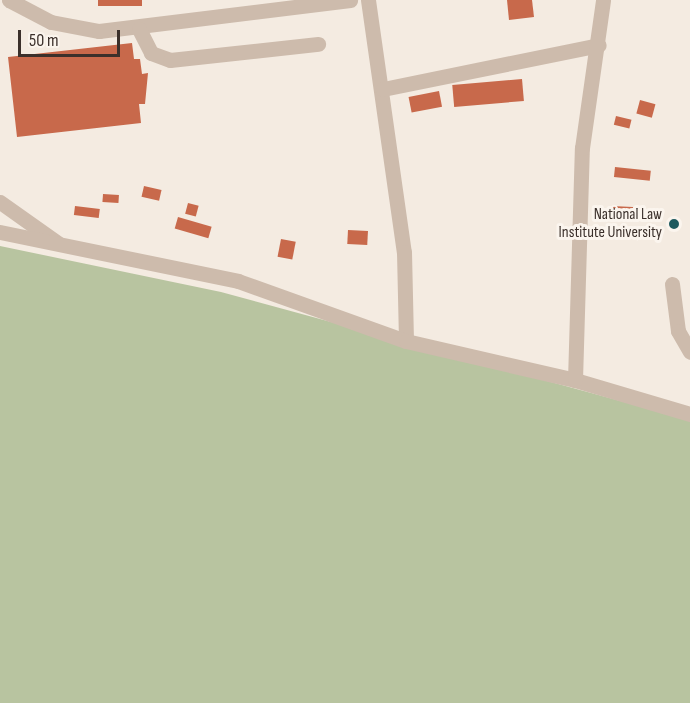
<!DOCTYPE html>
<style>
body{margin:0}
#map{position:relative;width:690px;height:703px;overflow:hidden;background:#f4ebe1;font-family:"Sofia Sans Condensed",sans-serif}
div>[style]{position:absolute}
[style*='--x']{left:calc(var(--x)*1px);top:calc(var(--y)*1px);width:calc(var(--w)*1px);rotate:calc(var(--a)*1deg)}
.green>*{inset:0;background:#b8c4a0}
.building>*{inset:0;background:#c8694b;transform-origin:0 0}
.minor>*{height:15px;margin:-7.5px;padding:0 7.5px;transform-origin:7.5px;border-radius:7.5px;background:#cdbbac}
.dots>*{width:16px;height:16px;translate:-50% -50%;box-sizing:border-box;border:3px solid #fbf5ee;border-radius:50%}
span{translate:-50% -50%;white-space:nowrap;text-align:center;line-height:1.15;-webkit-text-stroke:6px #fbf5ee;paint-order:stroke}
.poi-label{font-size:16px;color:#3b302b}
.right{translate:-100% -50%;text-align:right}
.scale{position:absolute;left:18px;top:30px;width:102px;height:27px;box-sizing:border-box;border:3px solid #3b302b;border-top:0;padding-left:8px;font-size:18px;line-height:21px;white-space:nowrap;color:#3b302b;-webkit-text-stroke:4px #fbf5ee;paint-order:stroke}
</style>
<div id="map">
<div class="green">
<i style="clip-path:polygon(0 246px,221px 292px,690px 420px,690px 703px,0 703px)"></i>
</div>
<div class="building">
<i style="left:98px;top:0;width:44px;height:6px"></i>
<i style="clip-path:polygon(507px 0,532px 0,534px 17px,509px 20px)"></i>
<i style="clip-path:polygon(132px 43px,134px 59px,140px 59px,142px 74px,148px 73px,145px 104px,139px 104px,141px 123px,17px 137px,8px 57px)"></i>
<i style="left:522px;top:79px;width:22px;height:70px;rotate:85deg"></i>
<i style="left:439px;top:91px;width:16px;height:31px;rotate:79deg"></i>
<i style="left:640px;top:100px;width:16px;height:14px;rotate:15deg"></i>
<i style="left:616px;top:116px;width:16px;height:9px;rotate:14deg"></i>
<i style="left:615px;top:167px;width:36px;height:10px;rotate:6deg"></i>
<i style="left:144px;top:186px;width:18px;height:11px;rotate:13deg"></i>
<i style="left:103px;top:194px;width:16px;height:8px;rotate:4deg"></i>
<i style="left:188px;top:203px;width:11px;height:11px;rotate:15deg"></i>
<i style="left:75px;top:206px;width:25px;height:9px;rotate:7deg"></i>
<i style="left:612px;top:206px;width:21px;height:13px;rotate:3deg"></i>
<i style="left:178px;top:217px;width:35px;height:12px;rotate:16deg"></i>
<i style="left:348px;top:230px;width:20px;height:14px;rotate:3deg"></i>
<i style="left:281px;top:239px;width:15px;height:18px;rotate:11deg"></i>
</div>
<div class="minor">
<i style="--x:9;--y:0;--w:47;--a:27.6"></i>
<i style="--x:51;--y:22;--w:49;--a:10.6"></i>
<i style="--x:99;--y:31;--w:253;--a:-7"></i>
<i style="--x:368;--y:0;--w:255;--a:81.9"></i>
<i style="--x:404;--y:252;--w:89;--a:88.7"></i>
<i style="--x:139;--y:29;--w:27;--a:63"></i>
<i style="--x:151;--y:53;--w:20;--a:20"></i>
<i style="--x:170;--y:60;--w:149;--a:-6.2"></i>
<i style="--x:383;--y:89;--w:220;--a:-11.5"></i>
<i style="--x:0;--y:202;--w:71;--a:35.3"></i>
<i style="--x:0;--y:232;--w:243;--a:11.6"></i>
<i style="--x:238;--y:281;--w:178;--a:19.7"></i>
<i style="--x:406;--y:341;--w:173;--a:13"></i>
<i style="--x:575;--y:380;--w:120;--a:16.5"></i>
<i style="--x:672;--y:284;--w:47;--a:82.7"></i>
<i style="--x:678;--y:331;--w:24;--a:60"></i>
<i style="--x:575;--y:380;--w:232;--a:-88.3"></i>
<i style="--x:582;--y:148;--w:149;--a:-81.9"></i>
</div>
<div class="dots">
<i style="left:674px;top:224px;background:#1f5a5e"></i>
</div>
<div class="poi-label">
<span class="right" style="left:662px;top:224px">National Law<br>Institute University</span>
</div>
<div class="scale">50 m</div>
</div>
